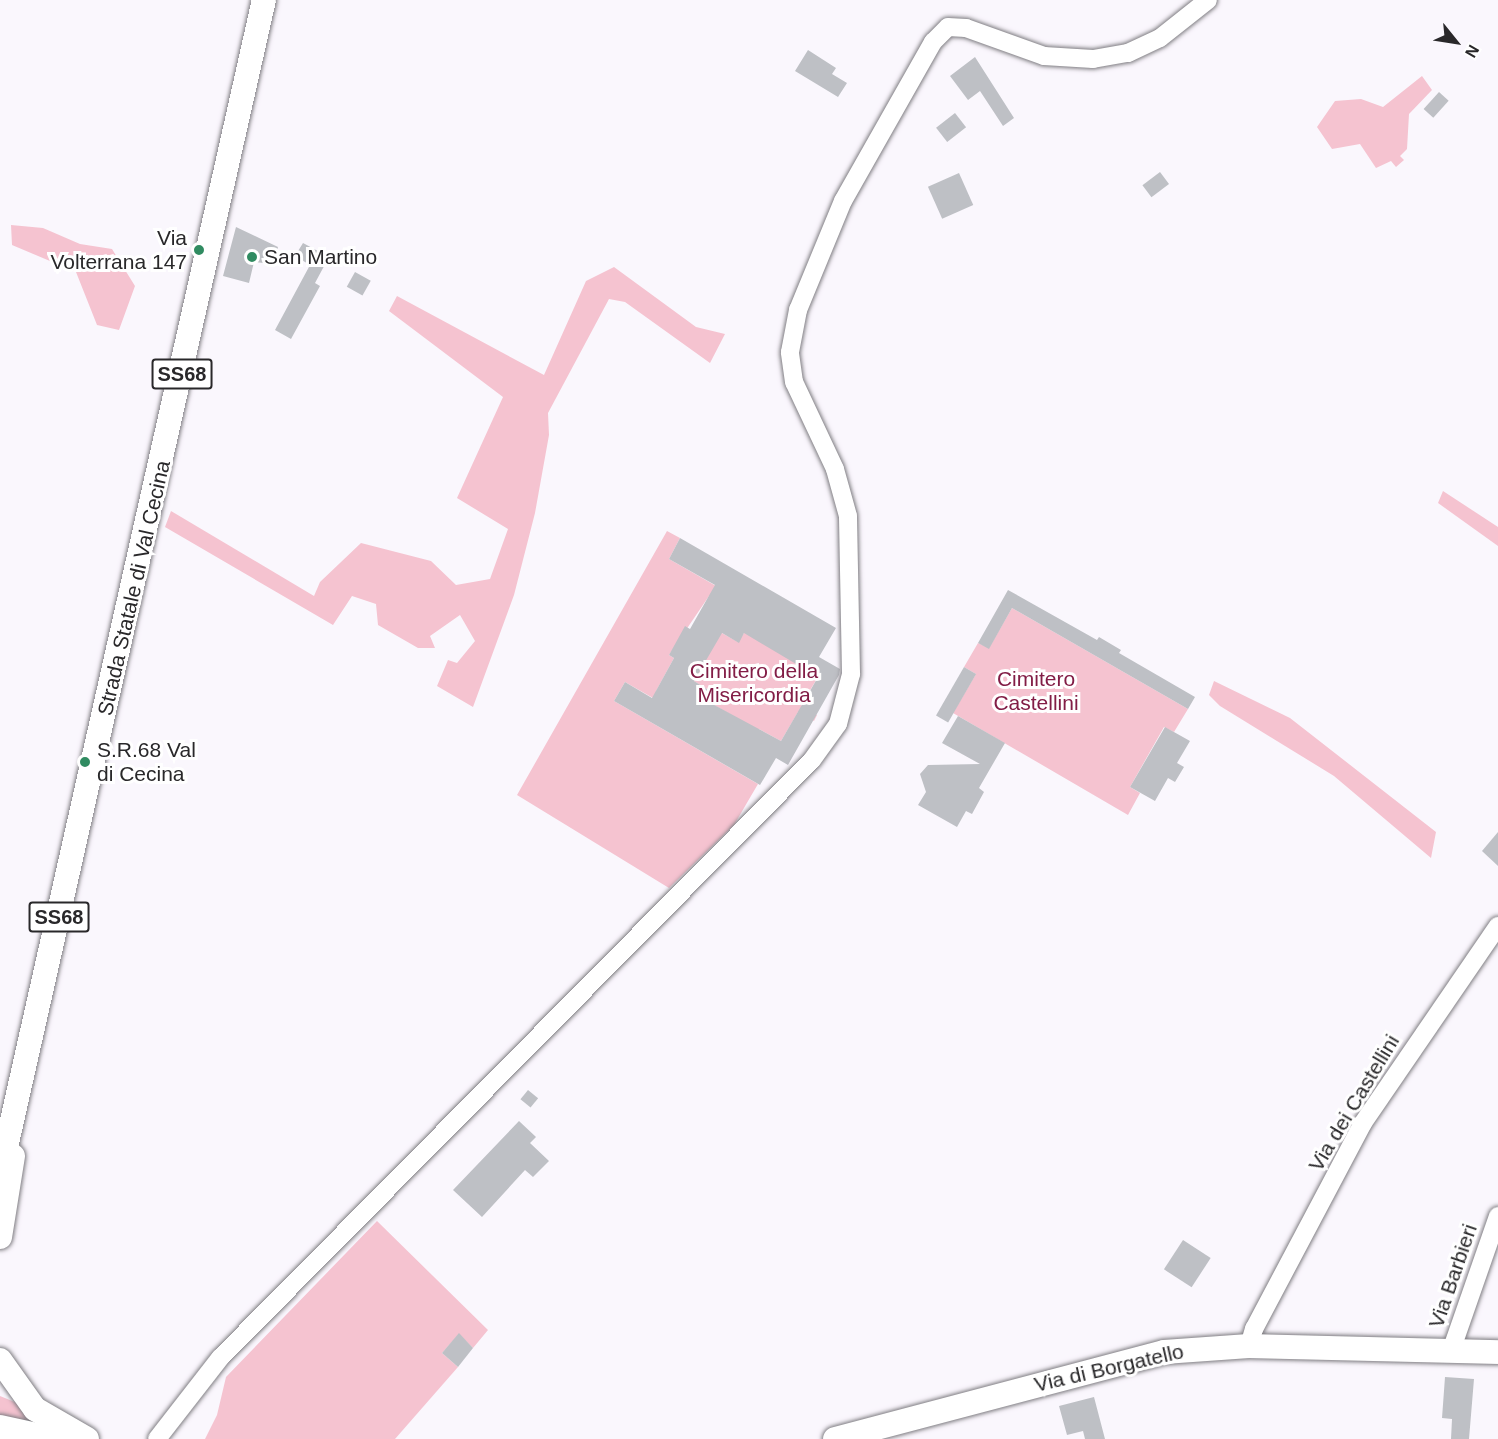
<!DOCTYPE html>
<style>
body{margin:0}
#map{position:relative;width:1498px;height:1439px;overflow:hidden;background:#faf7fd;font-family:Helvetica,sans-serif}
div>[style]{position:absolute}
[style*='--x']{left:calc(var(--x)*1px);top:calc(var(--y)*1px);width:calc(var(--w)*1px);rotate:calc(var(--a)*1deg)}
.green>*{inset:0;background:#f5c3d0}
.building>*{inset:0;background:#bec0c5;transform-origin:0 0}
.roads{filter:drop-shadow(0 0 2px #807e83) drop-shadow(0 0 2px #807e83)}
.minor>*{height:18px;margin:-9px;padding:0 9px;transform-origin:9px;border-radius:9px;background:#fff}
.major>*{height:24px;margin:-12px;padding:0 12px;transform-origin:12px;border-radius:12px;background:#fff}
.dots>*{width:16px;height:16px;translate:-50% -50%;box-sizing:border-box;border:3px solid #fff;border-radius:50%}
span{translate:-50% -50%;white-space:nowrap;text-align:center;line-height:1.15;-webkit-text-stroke:6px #fff;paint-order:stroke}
.shield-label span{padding:2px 4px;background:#fff;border:2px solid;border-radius:4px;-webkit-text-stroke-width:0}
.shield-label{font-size:20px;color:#29282a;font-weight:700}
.poi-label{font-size:21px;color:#29282a}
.right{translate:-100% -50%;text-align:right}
.left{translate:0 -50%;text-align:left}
.street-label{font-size:21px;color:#29282a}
.park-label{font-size:21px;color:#821d46}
.north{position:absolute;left:1426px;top:12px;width:60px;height:60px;-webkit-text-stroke:4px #fff;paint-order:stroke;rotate:120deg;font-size:16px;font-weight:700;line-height:24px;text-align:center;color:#29282a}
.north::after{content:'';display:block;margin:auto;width:21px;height:27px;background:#29282a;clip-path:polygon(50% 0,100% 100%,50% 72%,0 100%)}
</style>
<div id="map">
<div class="green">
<i style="clip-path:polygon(1422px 76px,1432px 90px,1409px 114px,1407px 149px,1400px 156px,1404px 160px,1396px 167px,1391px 161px,1376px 168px,1360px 144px,1332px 149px,1317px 127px,1335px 101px,1361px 99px,1383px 107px)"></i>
<i style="clip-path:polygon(11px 225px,43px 228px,80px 244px,112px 249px,135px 286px,119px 330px,97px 325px,76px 272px,12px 245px)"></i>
<i style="clip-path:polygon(614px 267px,696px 327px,725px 334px,710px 363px,625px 302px,609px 299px,548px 413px,549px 435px,535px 513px,514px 595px,473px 707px,437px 686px,448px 660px,457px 663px,475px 641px,460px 615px,430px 636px,435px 648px,418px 648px,378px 625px,376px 604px,352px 596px,333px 625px,165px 527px,171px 511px,314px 596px,320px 582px,361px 543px,431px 561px,456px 585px,490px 579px,508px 529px,457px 498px,503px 397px,389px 311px,397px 296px,544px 375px,586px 281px)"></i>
<i style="clip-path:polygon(1443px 491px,1498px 527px,1498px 546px,1438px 503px)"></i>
<i style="clip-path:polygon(evenodd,667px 531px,680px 538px,669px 559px,798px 633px,821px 619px,795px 664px,818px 677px,801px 705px,817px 715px,814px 721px,798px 712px,781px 741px,759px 729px,751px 744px,770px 765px,625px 682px,614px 701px,758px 784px,734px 825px,669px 888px,517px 795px,667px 531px,709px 596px,744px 633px,738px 642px,720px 632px,692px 680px,710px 691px,705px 700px,751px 726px,656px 691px,674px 658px,669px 655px,709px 596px)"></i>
<i style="clip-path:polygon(1012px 608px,1188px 709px,1174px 732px,1164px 727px,1130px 787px,1140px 793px,1128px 815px,953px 713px,976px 674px,964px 667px,978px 643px,989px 648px)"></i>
<i style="clip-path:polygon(1214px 681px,1290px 718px,1436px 832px,1431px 858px,1334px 776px,1220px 706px,1209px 695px)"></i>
<i style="clip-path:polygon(377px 1221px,488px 1330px,473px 1348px,459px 1334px,442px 1353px,458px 1367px,395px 1439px,205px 1439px,217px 1415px,226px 1377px)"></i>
<i style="clip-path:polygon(0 1396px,17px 1403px,28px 1420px,0 1419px)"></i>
</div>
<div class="building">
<i style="clip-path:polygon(808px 50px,836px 68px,832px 74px,847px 83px,838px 97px,795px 71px)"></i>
<i style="clip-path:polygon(975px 57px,1014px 118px,1003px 126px,980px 91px,968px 100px,950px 76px)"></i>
<i style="left:1439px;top:92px;width:13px;height:23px;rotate:42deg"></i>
<i style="left:955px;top:113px;width:18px;height:24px;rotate:52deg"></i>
<i style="left:1160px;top:172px;width:15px;height:22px;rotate:53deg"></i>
<i style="left:959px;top:173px;width:35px;height:34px;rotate:66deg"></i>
<i style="clip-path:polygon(236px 227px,278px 247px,273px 264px,254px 262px,249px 283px,223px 276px)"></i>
<i style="clip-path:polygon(303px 243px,329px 257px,315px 283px,320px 286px,291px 339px,275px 330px,310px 265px,295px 256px)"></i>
<i style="left:355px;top:272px;width:18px;height:17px;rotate:29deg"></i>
<i style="clip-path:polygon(evenodd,680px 538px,836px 628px,819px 657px,840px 669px,839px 675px,788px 765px,776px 758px,760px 785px,614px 701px,625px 682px,652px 698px,674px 658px,669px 655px,685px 626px,690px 629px,715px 585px,669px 559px,680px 538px,722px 633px,739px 643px,744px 633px,818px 677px,781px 741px,705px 700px,710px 691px,694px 681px,722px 633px)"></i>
<i style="clip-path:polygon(1008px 590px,1097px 640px,1099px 637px,1121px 650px,1119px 653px,1195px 697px,1188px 709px,1012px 608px,989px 649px,978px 643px)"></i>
<i style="left:964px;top:667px;width:14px;height:56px;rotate:30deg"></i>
<i style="clip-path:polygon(958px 716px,1005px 743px,979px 788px,984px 792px,972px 814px,966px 811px,957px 827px,918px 805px,926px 792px,920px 774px,928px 765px,980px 764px,942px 743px)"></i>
<i style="clip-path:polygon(1165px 727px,1190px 741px,1177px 763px,1184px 767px,1175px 782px,1168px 778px,1155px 801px,1130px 787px)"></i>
<i style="clip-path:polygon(1498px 832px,1498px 866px,1482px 851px)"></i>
<i style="left:528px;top:1090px;width:13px;height:12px;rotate:39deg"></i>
<i style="clip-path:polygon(519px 1121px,536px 1137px,530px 1143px,549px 1161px,533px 1177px,525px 1170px,482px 1217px,453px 1190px)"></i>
<i style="left:1183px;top:1240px;width:33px;height:35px;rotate:33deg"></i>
<i style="clip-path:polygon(459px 1333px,473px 1348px,458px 1367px,442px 1353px)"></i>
<i style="clip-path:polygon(1445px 1377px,1474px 1379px,1469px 1439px,1451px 1439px,1452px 1419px,1442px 1418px)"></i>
<i style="clip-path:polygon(1094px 1397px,1105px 1439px,1085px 1439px,1083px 1431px,1067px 1435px,1059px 1406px)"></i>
</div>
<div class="roads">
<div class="minor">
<i style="--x:1249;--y:1346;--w:18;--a:-74"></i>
<i style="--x:1254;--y:1329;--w:233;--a:-62.1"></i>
<i style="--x:1363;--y:1123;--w:239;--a:-55.6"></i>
<i style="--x:1451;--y:1351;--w:143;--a:-70.8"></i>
<i style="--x:157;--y:1439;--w:103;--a:-52.1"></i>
<i style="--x:220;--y:1358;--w:841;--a:-45.29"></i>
<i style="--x:812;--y:760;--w:44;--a:-54.2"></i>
<i style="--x:838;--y:724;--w:52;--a:-75.4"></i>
<i style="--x:851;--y:674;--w:158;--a:-91.1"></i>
<i style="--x:848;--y:516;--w:49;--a:-105.5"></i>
<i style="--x:835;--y:469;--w:96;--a:-115.2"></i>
<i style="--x:794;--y:382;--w:30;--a:-98"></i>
<i style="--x:790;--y:352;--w:43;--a:-79.2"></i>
<i style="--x:798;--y:310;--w:118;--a:-67.6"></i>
<i style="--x:843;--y:201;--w:183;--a:-60.5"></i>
<i style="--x:933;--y:42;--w:21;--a:-45"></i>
<i style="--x:948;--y:27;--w:18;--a:3"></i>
<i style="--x:966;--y:28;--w:83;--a:19.7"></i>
<i style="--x:1044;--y:56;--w:49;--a:3.5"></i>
<i style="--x:1093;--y:59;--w:36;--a:-10"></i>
<i style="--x:1128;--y:53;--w:35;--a:-25"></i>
<i style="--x:1160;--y:38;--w:61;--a:-38.4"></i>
</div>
<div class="major">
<i style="--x:0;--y:1174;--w:1203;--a:-77.33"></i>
<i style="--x:0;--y:1237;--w:82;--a:-80.9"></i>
<i style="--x:0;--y:1360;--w:60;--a:54.5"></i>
<i style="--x:35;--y:1409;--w:60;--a:30"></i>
<i style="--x:0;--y:1427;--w:56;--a:12.3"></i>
<i style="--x:835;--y:1439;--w:340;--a:-14.8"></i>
<i style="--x:1164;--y:1352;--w:85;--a:-4"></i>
<i style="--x:1249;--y:1346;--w:249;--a:1.4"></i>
</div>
</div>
<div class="dots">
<i style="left:199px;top:250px;background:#308b61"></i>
<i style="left:252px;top:257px;background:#308b61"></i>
<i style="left:85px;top:762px;background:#308b61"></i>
</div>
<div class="shield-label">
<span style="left:182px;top:374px">SS68</span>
<span style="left:59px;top:917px">SS68</span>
</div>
<div class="poi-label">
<span class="right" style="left:187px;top:250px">Via<br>Volterrana 147</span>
<span class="left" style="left:264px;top:257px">San Martino</span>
<span class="left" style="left:97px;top:762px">S.R.68 Val<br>di Cecina</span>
</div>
<div class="street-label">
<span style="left:134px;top:588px;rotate:-77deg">Strada Statale di Val Cecina</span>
<span style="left:1354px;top:1103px;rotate:-59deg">Via dei Castellini</span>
<span style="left:1453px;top:1276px;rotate:-71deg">Via Barbieri</span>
<span style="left:1109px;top:1368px;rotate:-13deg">Via di Borgatello</span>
</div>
<div class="park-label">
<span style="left:754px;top:683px">Cimitero della<br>Misericordia</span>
<span style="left:1036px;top:691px">Cimitero<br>Castellini</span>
</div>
<div class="north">N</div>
</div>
